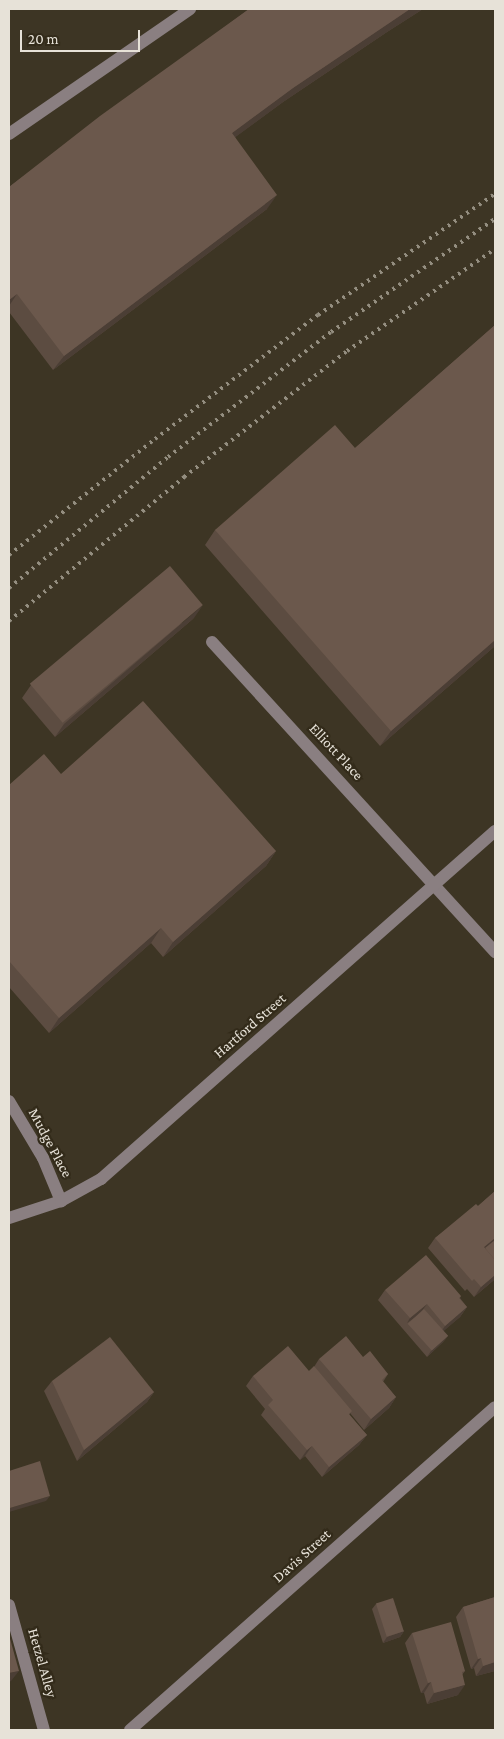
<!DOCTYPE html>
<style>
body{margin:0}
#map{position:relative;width:504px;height:1739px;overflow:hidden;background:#3d3524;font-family:"Crimson Pro",serif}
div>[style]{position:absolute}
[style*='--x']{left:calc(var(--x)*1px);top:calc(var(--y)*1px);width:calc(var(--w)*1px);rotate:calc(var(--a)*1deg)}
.minor>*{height:12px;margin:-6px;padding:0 6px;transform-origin:6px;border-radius:6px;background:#8a7f81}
.rail>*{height:4px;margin-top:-2px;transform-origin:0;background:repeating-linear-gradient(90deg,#948e80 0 2.5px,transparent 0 7.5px)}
.wall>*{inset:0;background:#5c4c41}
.shaded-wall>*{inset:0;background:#4b3e35}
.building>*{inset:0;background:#6b584c;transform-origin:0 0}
span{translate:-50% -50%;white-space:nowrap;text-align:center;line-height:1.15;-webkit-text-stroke:4.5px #332b1a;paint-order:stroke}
.street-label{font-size:15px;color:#e7e2d8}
.frame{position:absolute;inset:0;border:10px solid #e7e2d8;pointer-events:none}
.scale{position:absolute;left:20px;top:30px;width:120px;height:22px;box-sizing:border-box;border:2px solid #e7e2d8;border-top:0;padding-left:6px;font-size:15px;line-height:18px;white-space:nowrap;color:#e7e2d8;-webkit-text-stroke:4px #332b1a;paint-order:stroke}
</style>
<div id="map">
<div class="minor">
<i style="--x:9;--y:134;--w:220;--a:-34.6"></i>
<i style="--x:212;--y:642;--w:420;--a:47.6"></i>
<i style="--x:9;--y:1101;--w:66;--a:59.2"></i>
<i style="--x:43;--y:1158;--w:47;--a:67.3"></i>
<i style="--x:9;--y:1218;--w:55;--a:-18.1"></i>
<i style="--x:61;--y:1201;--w:46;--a:-28.8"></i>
<i style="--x:101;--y:1179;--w:526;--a:-41.45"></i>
<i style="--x:9;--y:1605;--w:130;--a:74.4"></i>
<i style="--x:130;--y:1730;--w:487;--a:-41.5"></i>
</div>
<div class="rail">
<i style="--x:9;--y:555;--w:186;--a:-38.5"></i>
<i style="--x:155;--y:439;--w:205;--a:-37.3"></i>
<i style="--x:318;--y:315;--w:214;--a:-34.4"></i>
<i style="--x:9;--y:588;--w:206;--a:-39.5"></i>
<i style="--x:168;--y:457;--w:205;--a:-37.5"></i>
<i style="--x:331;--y:332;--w:199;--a:-34.6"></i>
<i style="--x:9;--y:621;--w:227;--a:-39.4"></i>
<i style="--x:184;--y:477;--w:206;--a:-37.7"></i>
<i style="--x:347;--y:351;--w:180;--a:-34.6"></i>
</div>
<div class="wall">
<i style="clip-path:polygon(249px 9px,423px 9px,387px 32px,283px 102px,235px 137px,267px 209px,53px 370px,9px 312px,9px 187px)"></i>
<i style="clip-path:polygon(495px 325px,495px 646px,380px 746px,205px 545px,215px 530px,355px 448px)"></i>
<i style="clip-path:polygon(194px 618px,55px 737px,22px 698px,31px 685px)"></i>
<i style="clip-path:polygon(61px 774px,276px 851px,266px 866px,163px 957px,151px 943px,49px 1033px,9px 987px,9px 785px)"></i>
<i style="clip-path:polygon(495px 1191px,495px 1281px,494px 1280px,474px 1297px,467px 1289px,465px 1291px,428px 1248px,435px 1238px,478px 1206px)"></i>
<i style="clip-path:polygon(385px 1290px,461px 1296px,460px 1298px,467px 1307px,460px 1317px,443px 1331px,448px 1336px,443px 1342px,427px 1357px,378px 1300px)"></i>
<i style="clip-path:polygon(363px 1357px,388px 1374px,383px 1382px,396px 1397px,389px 1408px,364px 1430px,350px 1413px,349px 1415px,367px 1435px,359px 1445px,322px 1477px,305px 1456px,300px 1460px,261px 1415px,265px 1409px,246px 1386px,253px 1376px,309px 1371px,314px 1367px,319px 1359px)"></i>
<i style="clip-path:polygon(52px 1381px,154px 1392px,147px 1402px,77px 1461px,44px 1391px)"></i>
<i style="clip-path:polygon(495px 1597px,495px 1671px,476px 1676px,474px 1668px,471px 1669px,456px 1617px,463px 1607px)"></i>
<i style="clip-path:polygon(376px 1604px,404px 1631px,400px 1637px,383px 1643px,372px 1609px)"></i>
<i style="clip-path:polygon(412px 1633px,465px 1671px,462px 1675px,458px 1695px,427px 1704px,424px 1693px,421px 1693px,405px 1643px)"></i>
</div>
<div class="shaded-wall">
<i style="clip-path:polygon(410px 9px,423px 9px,387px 32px,283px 102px,222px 147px,232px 133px,293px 88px)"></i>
<i style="clip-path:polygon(277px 195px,267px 209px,53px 370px,64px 356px)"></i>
<i style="clip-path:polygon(17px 294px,9px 306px,9px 300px)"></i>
<i style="clip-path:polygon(203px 605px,194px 618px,55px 737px,64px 724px)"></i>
<i style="clip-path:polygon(495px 640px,495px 646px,380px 746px,391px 731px)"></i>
<i style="clip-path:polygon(276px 851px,266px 866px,163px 957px,173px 942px)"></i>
<i style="clip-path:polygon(161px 928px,151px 943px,49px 1033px,59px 1018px)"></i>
<i style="clip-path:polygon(495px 1238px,495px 1241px,482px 1253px,484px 1247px)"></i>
<i style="clip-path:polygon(495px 1275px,495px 1279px,474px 1297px,481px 1287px)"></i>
<i style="clip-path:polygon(427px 1304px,420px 1314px,407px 1323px,410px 1318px)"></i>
<i style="clip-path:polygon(467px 1307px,460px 1317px,438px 1336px,445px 1326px)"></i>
<i style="clip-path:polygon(448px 1336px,443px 1342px,427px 1357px,431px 1351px)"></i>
<i style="clip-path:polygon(154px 1392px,147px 1402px,77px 1461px,84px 1450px)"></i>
<i style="clip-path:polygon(396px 1397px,389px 1408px,364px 1430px,371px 1419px)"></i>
<i style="clip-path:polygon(367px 1435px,359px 1445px,322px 1477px,329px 1467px)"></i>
<i style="clip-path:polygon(312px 1446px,305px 1456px,300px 1460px,307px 1450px)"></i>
<i style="clip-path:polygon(50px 1496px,46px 1501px,9px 1512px,10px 1508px)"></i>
<i style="clip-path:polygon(404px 1631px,400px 1637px,383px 1643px,387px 1637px)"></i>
<i style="clip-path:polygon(481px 1658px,474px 1668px,471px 1669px,478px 1659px)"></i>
<i style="clip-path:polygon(495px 1662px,495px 1671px,476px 1676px,483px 1666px)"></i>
<i style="clip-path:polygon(19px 1671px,11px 1681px,9px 1682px,9px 1673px)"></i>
<i style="clip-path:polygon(431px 1682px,424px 1693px,421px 1693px,428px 1683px)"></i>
<i style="clip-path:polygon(465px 1685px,458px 1695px,427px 1704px,434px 1693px)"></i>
</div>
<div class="building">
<i style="clip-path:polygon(249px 9px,410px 9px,293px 88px,232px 133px,277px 195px,64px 356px,17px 294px,9px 300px,9px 187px,100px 116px)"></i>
<i style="clip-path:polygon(495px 325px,495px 640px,391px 731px,215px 530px,335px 425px,355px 448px)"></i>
<i style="left:170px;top:566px;width:51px;height:183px;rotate:50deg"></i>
<i style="clip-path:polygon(143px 701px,276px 851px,173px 942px,161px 928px,59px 1018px,9px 961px,9px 785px,44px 754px,61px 774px)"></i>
<i style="clip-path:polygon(495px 1191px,495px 1238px,484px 1247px,495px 1260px,495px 1275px,481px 1287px,474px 1279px,472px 1281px,435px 1238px,476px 1204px,478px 1206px)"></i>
<i style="clip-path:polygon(495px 1240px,495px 1260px,485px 1248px)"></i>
<i style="clip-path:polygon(426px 1255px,461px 1296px,459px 1298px,467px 1307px,445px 1326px,427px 1304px,410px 1318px,385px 1290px)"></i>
<i style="left:424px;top:1309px;width:36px;height:22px;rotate:48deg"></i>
<i style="clip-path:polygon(346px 1336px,363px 1357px,370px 1351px,388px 1374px,382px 1380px,396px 1397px,371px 1419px,319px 1359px)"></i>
<i style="clip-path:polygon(110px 1337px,154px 1392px,84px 1450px,52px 1381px)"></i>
<i style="clip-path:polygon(288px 1346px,309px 1371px,314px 1366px,352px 1411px,349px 1414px,367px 1435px,329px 1467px,312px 1446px,307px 1450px,268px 1405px,273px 1400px,253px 1376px)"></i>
<i style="clip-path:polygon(40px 1461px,50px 1496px,10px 1508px,9px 1504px,9px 1471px)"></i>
<i style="clip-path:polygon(495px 1597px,495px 1662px,483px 1666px,481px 1658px,478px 1659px,463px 1607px)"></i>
<i style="left:393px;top:1598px;width:35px;height:18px;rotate:72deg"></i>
<i style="clip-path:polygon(451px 1622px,465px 1671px,462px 1672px,465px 1685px,434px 1693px,431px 1682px,428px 1683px,412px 1633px)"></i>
<i style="clip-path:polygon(9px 1635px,19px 1671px,9px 1673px)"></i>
</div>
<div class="street-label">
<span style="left:336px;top:752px;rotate:47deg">Elliott Place</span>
<span style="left:250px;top:1026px;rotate:-41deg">Hartford Street</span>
<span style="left:50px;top:1143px;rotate:62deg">Mudge Place</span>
<span style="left:302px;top:1556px;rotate:-42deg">Davis Street</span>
<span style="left:42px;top:1663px;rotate:74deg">Hetzel Alley</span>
</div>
<div class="frame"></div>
<div class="scale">20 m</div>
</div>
